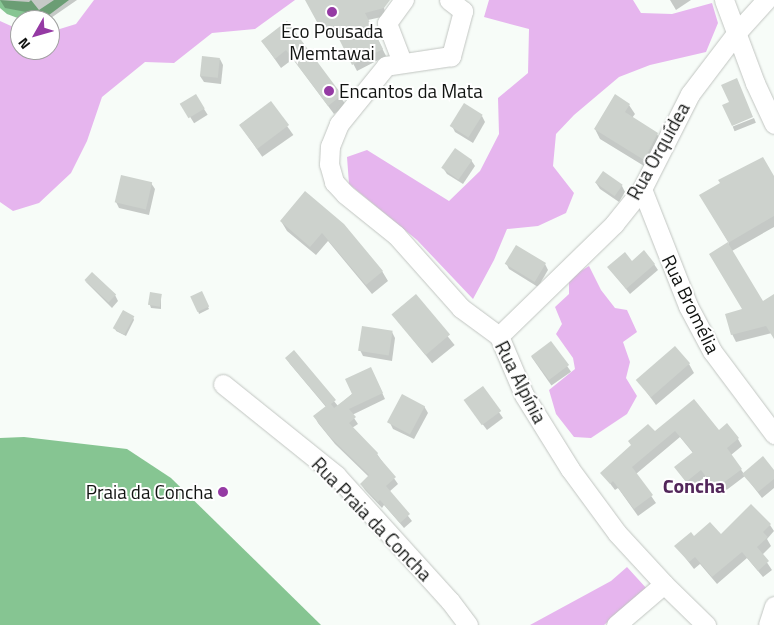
<!DOCTYPE html>
<meta charset="utf-8">
<style>
body{margin:0}
#map{position:relative;width:774px;height:625px;overflow:hidden;background:#f7fcf8;font-family:"Titillium Web",sans-serif}
div>[style]{position:absolute}
[style*='--x']{left:calc(var(--x)*1px);top:calc(var(--y)*1px);width:calc(var(--w)*1px);rotate:calc(var(--a)*1deg)}
.green>*{inset:0;background:#e6b5ee}
.water>*{inset:0;background:#86c592}
.shadow>*{inset:0;background:#0003;transform-origin:0 0}
.building>*{inset:0;background:#cdd2cd;transform-origin:0 0}
.roads{filter:drop-shadow(0 0 1px #c1c5c1) drop-shadow(0 0 1px #c1c5c1)}
.street>*{height:19px;margin:-9.5px;padding:0 9.5px;transform-origin:9.5px;border-radius:9.5px;background:#fff}
.dots>*{width:14px;height:14px;translate:-50% -50%;box-sizing:border-box;border:2px solid #fff;border-radius:50%}
span{translate:-50% -50%;white-space:nowrap;text-align:center;line-height:1.15;-webkit-text-stroke:4px #fff;paint-order:stroke}
.poi-label{font-size:19px;color:#111311}
.left{translate:0 -50%;text-align:left}
.right{translate:-100% -50%;text-align:right}
.street-label{font-size:19px;color:#111311}
.neighbourhood-label{font-size:20px;color:#52265a;font-weight:700}
.north{position:absolute;left:10px;top:10px;width:50px;height:50px;box-sizing:border-box;background:#fff;border:1px solid #a0a1a0;border-radius:50%;rotate:232deg;font-size:14px;font-weight:700;line-height:20px;text-align:center;color:#111311}
.north::after{content:'';display:block;margin:auto;width:18px;height:22px;background:#953aa4;clip-path:polygon(50% 0,100% 100%,50% 72%,0 100%)}
</style>
<div id="map">
<div class="green">
<i style="clip-path:polygon(94px 0,295px 0,255px 29px,212px 33px,174px 63px,145px 62px,102px 97px,87px 141px,71px 173px,39px 203px,13px 211px,0 202px,0 21px,20px 30px,20px 50px,50px 50px,50px 32px,76px 24px)"></i>
<i style="clip-path:polygon(489px 0,633px 0,641px 13px,672px 14px,712px 3px,718px 23px,706px 52px,650px 65px,619px 77px,574px 115px,556px 134px,553px 166px,574px 193px,566px 213px,538px 226px,507px 229px,494px 260px,473px 299px,417px 240px,349px 184px,347px 157px,367px 150px,449px 201px,480px 171px,499px 134px,498px 98px,528px 73px,529px 29px,484px 17px)"></i>
<i style="clip-path:polygon(589px 266px,601px 290px,615px 308px,627px 310px,637px 332px,623px 342px,630px 362px,626px 378px,637px 396px,627px 414px,591px 438px,574px 437px,556px 414px,549px 390px,575px 369px,573px 358px,556px 334px,562px 324px,555px 307px,569px 294px,569px 278px)"></i>
<i style="clip-path:polygon(627px 567px,647px 589px,604px 625px,530px 625px,611px 581px)"></i>
</div>
<div class="water">
<i style="clip-path:polygon(0 0,29px 2px,31px 0,39px 10px,54px 0,69px 0,45px 18px,31px 20px,23px 20px,7px 14px,0 8px)"></i>
<i style="clip-path:polygon(24px 437px,127px 449px,171px 478px,321px 625px,0 625px,0 438px)"></i>
</div>
<div class="shadow">
<i style="clip-path:polygon(0 0,77px 0,48px 20px,45px 20px,42px 15px,5px 8px)"></i>
<i style="clip-path:polygon(311px 0,382px 0,386px 16px,368px 20px,386px 56px,357px 71px,338px 34px,328px 39px,307px 2px)"></i>
<i style="clip-path:polygon(670px 0,691px 0,676px 10px)"></i>
<i style="clip-path:polygon(287px 23px,346px 105px,334px 114px,293px 59px,281px 68px,262px 41px)"></i>
<i style="clip-path:polygon(220px 59px,223px 65px,221px 84px,204px 82px,200px 76px)"></i>
<i style="left:196px;top:96px;width:22px;height:16px;rotate:58deg"></i>
<i style="left:271px;top:103px;width:39px;height:38px;rotate:55deg"></i>
<i style="clip-path:polygon(629px 105px,635px 114px,632px 118px,657px 134px,662px 143px,649px 169px,600px 139px,595px 129px)"></i>
<i style="clip-path:polygon(482px 116px,485px 122px,473px 143px,455px 132px,452px 126px)"></i>
<i style="left:754px;top:118px;width:5px;height:23px;rotate:68deg"></i>
<i style="clip-path:polygon(471px 160px,475px 166px,463px 184px,447px 174px,443px 168px)"></i>
<i style="clip-path:polygon(774px 178px,774px 227px,732px 251px,763px 303px,774px 296px,774px 337px,772px 333px,736px 342px,732px 334px,744px 310px,711px 254px,729px 243px,701px 196px)"></i>
<i style="clip-path:polygon(151px 183px,155px 189px,149px 215px,119px 208px,116px 202px)"></i>
<i style="clip-path:polygon(596px 183px,622px 186px,625px 192px,619px 202px,600px 189px)"></i>
<i style="clip-path:polygon(305px 193px,382px 271px,388px 281px,372px 294px,328px 241px,316px 255px,287px 231px,281px 221px)"></i>
<i style="clip-path:polygon(506px 263px,545px 264px,548px 270px,538px 287px,509px 269px)"></i>
<i style="clip-path:polygon(632px 263px,654px 264px,658px 270px,630px 294px,609px 268px)"></i>
<i style="clip-path:polygon(85px 281px,115px 295px,118px 301px,112px 308px)"></i>
<i style="clip-path:polygon(161px 295px,161px 309px,151px 308px,150px 305px)"></i>
<i style="clip-path:polygon(203px 295px,209px 309px,199px 314px,198px 311px)"></i>
<i style="left:415px;top:296px;width:63px;height:29px;rotate:51deg"></i>
<i style="clip-path:polygon(133px 317px,134px 320px,126px 336px,116px 331px,115px 328px)"></i>
<i style="clip-path:polygon(392px 332px,395px 338px,392px 361px,363px 356px,360px 350px)"></i>
<i style="left:551px;top:343px;width:35px;height:24px;rotate:55deg"></i>
<i style="clip-path:polygon(294px 352px,338px 406px,374px 375px,385px 399px,352px 415px,358px 424px,352px 428px,377px 454px,398px 484px,389px 492px,412px 521px,404px 528px,384px 505px,382px 508px,365px 490px,361px 484px,369px 477px,335px 444px,318px 423px,315px 417px,326px 407px,290px 364px,286px 358px)"></i>
<i style="clip-path:polygon(689px 364px,694px 373px,656px 405px,637px 379px)"></i>
<i style="clip-path:polygon(482px 388px,503px 418px,487px 430px,469px 406px)"></i>
<i style="clip-path:polygon(694px 401px,719px 432px,738px 439px,742px 446px,731px 455px,744px 474px,774px 471px,774px 488px,762px 498px,745px 476px,720px 495px,706px 476px,691px 488px,676px 468px,693px 453px,680px 437px,636px 474px,656px 503px,638px 516px,618px 488px,615px 490px,602px 473px)"></i>
<i style="clip-path:polygon(424px 406px,428px 413px,414px 439px,393px 429px,390px 423px)"></i>
<i style="clip-path:polygon(770px 525px,774px 531px,767px 539px,771px 546px,762px 555px,772px 570px,763px 577px,747px 558px,717px 584px,700px 564px,694px 569px,676px 546px,694px 538px,721px 536px)"></i>
</div>
<div class="building">
<i style="clip-path:polygon(305px 0,390px 0,384px 8px,365px 13px,383px 49px,352px 65px,333px 27px,323px 33px)"></i>
<i style="clip-path:polygon(287px 21px,342px 95px,328px 106px,286px 50px,275px 59px,261px 41px)"></i>
<i style="left:202px;top:56px;width:18px;height:20px;rotate:6deg"></i>
<i style="clip-path:polygon(737px 78px,753px 117px,732px 126px,722px 105px,729px 102px,721px 85px)"></i>
<i style="left:196px;top:94px;width:17px;height:19px;rotate:59deg"></i>
<i style="clip-path:polygon(615px 94px,630px 104px,625px 112px,658px 133px,644px 160px,594px 129px)"></i>
<i style="left:271px;top:101px;width:30px;height:40px;rotate:53deg"></i>
<i style="left:464px;top:103px;width:22px;height:27px;rotate:32deg"></i>
<i style="left:455px;top:148px;width:21px;height:24px;rotate:35deg"></i>
<i style="clip-path:polygon(763px 157px,774px 176px,774px 216px,728px 243px,763px 301px,774px 294px,774px 339px,766px 326px,731px 335px,725px 314px,742px 309px,709px 254px,728px 242px,699px 195px,720px 183px,718px 180px)"></i>
<i style="left:603px;top:171px;width:24px;height:14px;rotate:35deg"></i>
<i style="left:121px;top:175px;width:32px;height:28px;rotate:13deg"></i>
<i style="clip-path:polygon(305px 191px,344px 224px,383px 271px,366px 285px,322px 233px,310px 247px,280px 221px)"></i>
<i style="left:516px;top:245px;width:35px;height:22px;rotate:31deg"></i>
<i style="clip-path:polygon(644px 250px,655px 264px,626px 289px,607px 267px,625px 252px,632px 261px)"></i>
<i style="left:92px;top:272px;width:33px;height:11px;rotate:43deg"></i>
<i style="left:202px;top:291px;width:17px;height:13px;rotate:65deg"></i>
<i style="left:150px;top:292px;width:12px;height:13px;rotate:9deg"></i>
<i style="left:416px;top:294px;width:53px;height:32px;rotate:50deg"></i>
<i style="left:123px;top:310px;width:13px;height:21px;rotate:29deg"></i>
<i style="left:362px;top:326px;width:31px;height:25px;rotate:9deg"></i>
<i style="left:551px;top:341px;width:30px;height:25px;rotate:53deg"></i>
<i style="left:675px;top:346px;width:23px;height:52px;rotate:49deg"></i>
<i style="clip-path:polygon(294px 350px,336px 400px,331px 404px,334px 408px,352px 394px,345px 379px,371px 367px,383px 393px,349px 409px,356px 417px,349px 423px,378px 453px,377px 455px,396px 477px,386px 486px,410px 514px,400px 523px,380px 500px,378px 502px,360px 484px,369px 475px,330px 437px,313px 416px,326px 406px,285px 358px)"></i>
<i style="left:483px;top:386px;width:31px;height:24px;rotate:54deg"></i>
<i style="left:402px;top:394px;width:26px;height:32px;rotate:28deg"></i>
<i style="clip-path:polygon(694px 399px,719px 430px,727px 423px,739px 438px,727px 448px,742px 469px,715px 489px,701px 470px,686px 482px,674px 467px,693px 452px,675px 431px,632px 467px,653px 495px,634px 509px,613px 481px,610px 484px,600px 473px,631px 445px,628px 441px,648px 424px,655px 431px)"></i>
<i style="clip-path:polygon(763px 456px,774px 470px,774px 479px,758px 492px,742px 474px)"></i>
<i style="clip-path:polygon(751px 504px,771px 524px,763px 532px,768px 537px,757px 547px,769px 561px,758px 571px,742px 552px,712px 577px,695px 557px,689px 562px,674px 546px,691px 532px,694px 536px,710px 522px,721px 534px)"></i>
</div>
<div class="roads">
<div class="street">
<i style="--x:449;--y:0;--w:18;--a:38"></i>
<i style="--x:463;--y:11;--w:47;--a:104.9"></i>
<i style="--x:451;--y:56;--w:66;--a:171.3"></i>
<i style="--x:386;--y:66;--w:75;--a:129"></i>
<i style="--x:339;--y:124;--w:24;--a:112"></i>
<i style="--x:330;--y:146;--w:18;--a:93"></i>
<i style="--x:329;--y:164;--w:19;--a:74"></i>
<i style="--x:334;--y:182;--w:16;--a:47"></i>
<i style="--x:345;--y:194;--w:65;--a:38.8"></i>
<i style="--x:396;--y:235;--w:98;--a:48.3"></i>
<i style="--x:461;--y:308;--w:47;--a:36.4"></i>
<i style="--x:499;--y:336;--w:64;--a:67"></i>
<i style="--x:524;--y:395;--w:87;--a:58.1"></i>
<i style="--x:570;--y:469;--w:79;--a:53.7"></i>
<i style="--x:617;--y:533;--w:69;--a:47.3"></i>
<i style="--x:664;--y:584;--w:59;--a:44.3"></i>
<i style="--x:724;--y:0;--w:89;--a:69.5"></i>
<i style="--x:755;--y:83;--w:45;--a:65.1"></i>
<i style="--x:402;--y:62;--w:42;--a:-111"></i>
<i style="--x:387;--y:23;--w:29;--a:-54"></i>
<i style="--x:642;--y:189;--w:126;--a:68.5"></i>
<i style="--x:688;--y:306;--w:51;--a:61.9"></i>
<i style="--x:712;--y:351;--w:104;--a:53.2"></i>
<i style="--x:499;--y:336;--w:161;--a:-44.2"></i>
<i style="--x:614;--y:224;--w:45;--a:-51.3"></i>
<i style="--x:642;--y:189;--w:106;--a:-63.2"></i>
<i style="--x:690;--y:94;--w:78;--a:-52.8"></i>
<i style="--x:737;--y:32;--w:43;--a:-47.8"></i>
<i style="--x:223;--y:384;--w:145;--a:38.8"></i>
<i style="--x:336;--y:475;--w:170;--a:47.9"></i>
<i style="--x:450;--y:601;--w:30;--a:53"></i>
<i style="--x:616;--y:625;--w:63;--a:-40.5"></i>
<i style="--x:768;--y:625;--w:20;--a:-72"></i>
</div>
</div>
<div class="dots">
<i style="left:332px;top:12px;background:#953aa4"></i>
<i style="left:329px;top:91px;background:#953aa4"></i>
<i style="left:223px;top:492px;background:#953aa4"></i>
</div>
<div class="poi-label">
<span style="left:332px;top:42px">Eco Pousada<br>Memtawai</span>
<span class="left" style="left:339px;top:91px">Encantos da Mata</span>
<span class="right" style="left:213px;top:492px">Praia da Concha</span>
</div>
<div class="street-label">
<span style="left:658px;top:151px;rotate:-61deg">Rua Orquídea</span>
<span style="left:691px;top:304px;rotate:64deg">Rua Bromélia</span>
<span style="left:521px;top:382px;rotate:63deg">Rua Alpínia</span>
<span style="left:372px;top:519px;rotate:46deg">Rua Praia da Concha</span>
</div>
<div class="neighbourhood-label">
<span style="left:694px;top:485px">Concha</span>
</div>
<div class="north">N</div>
</div>
